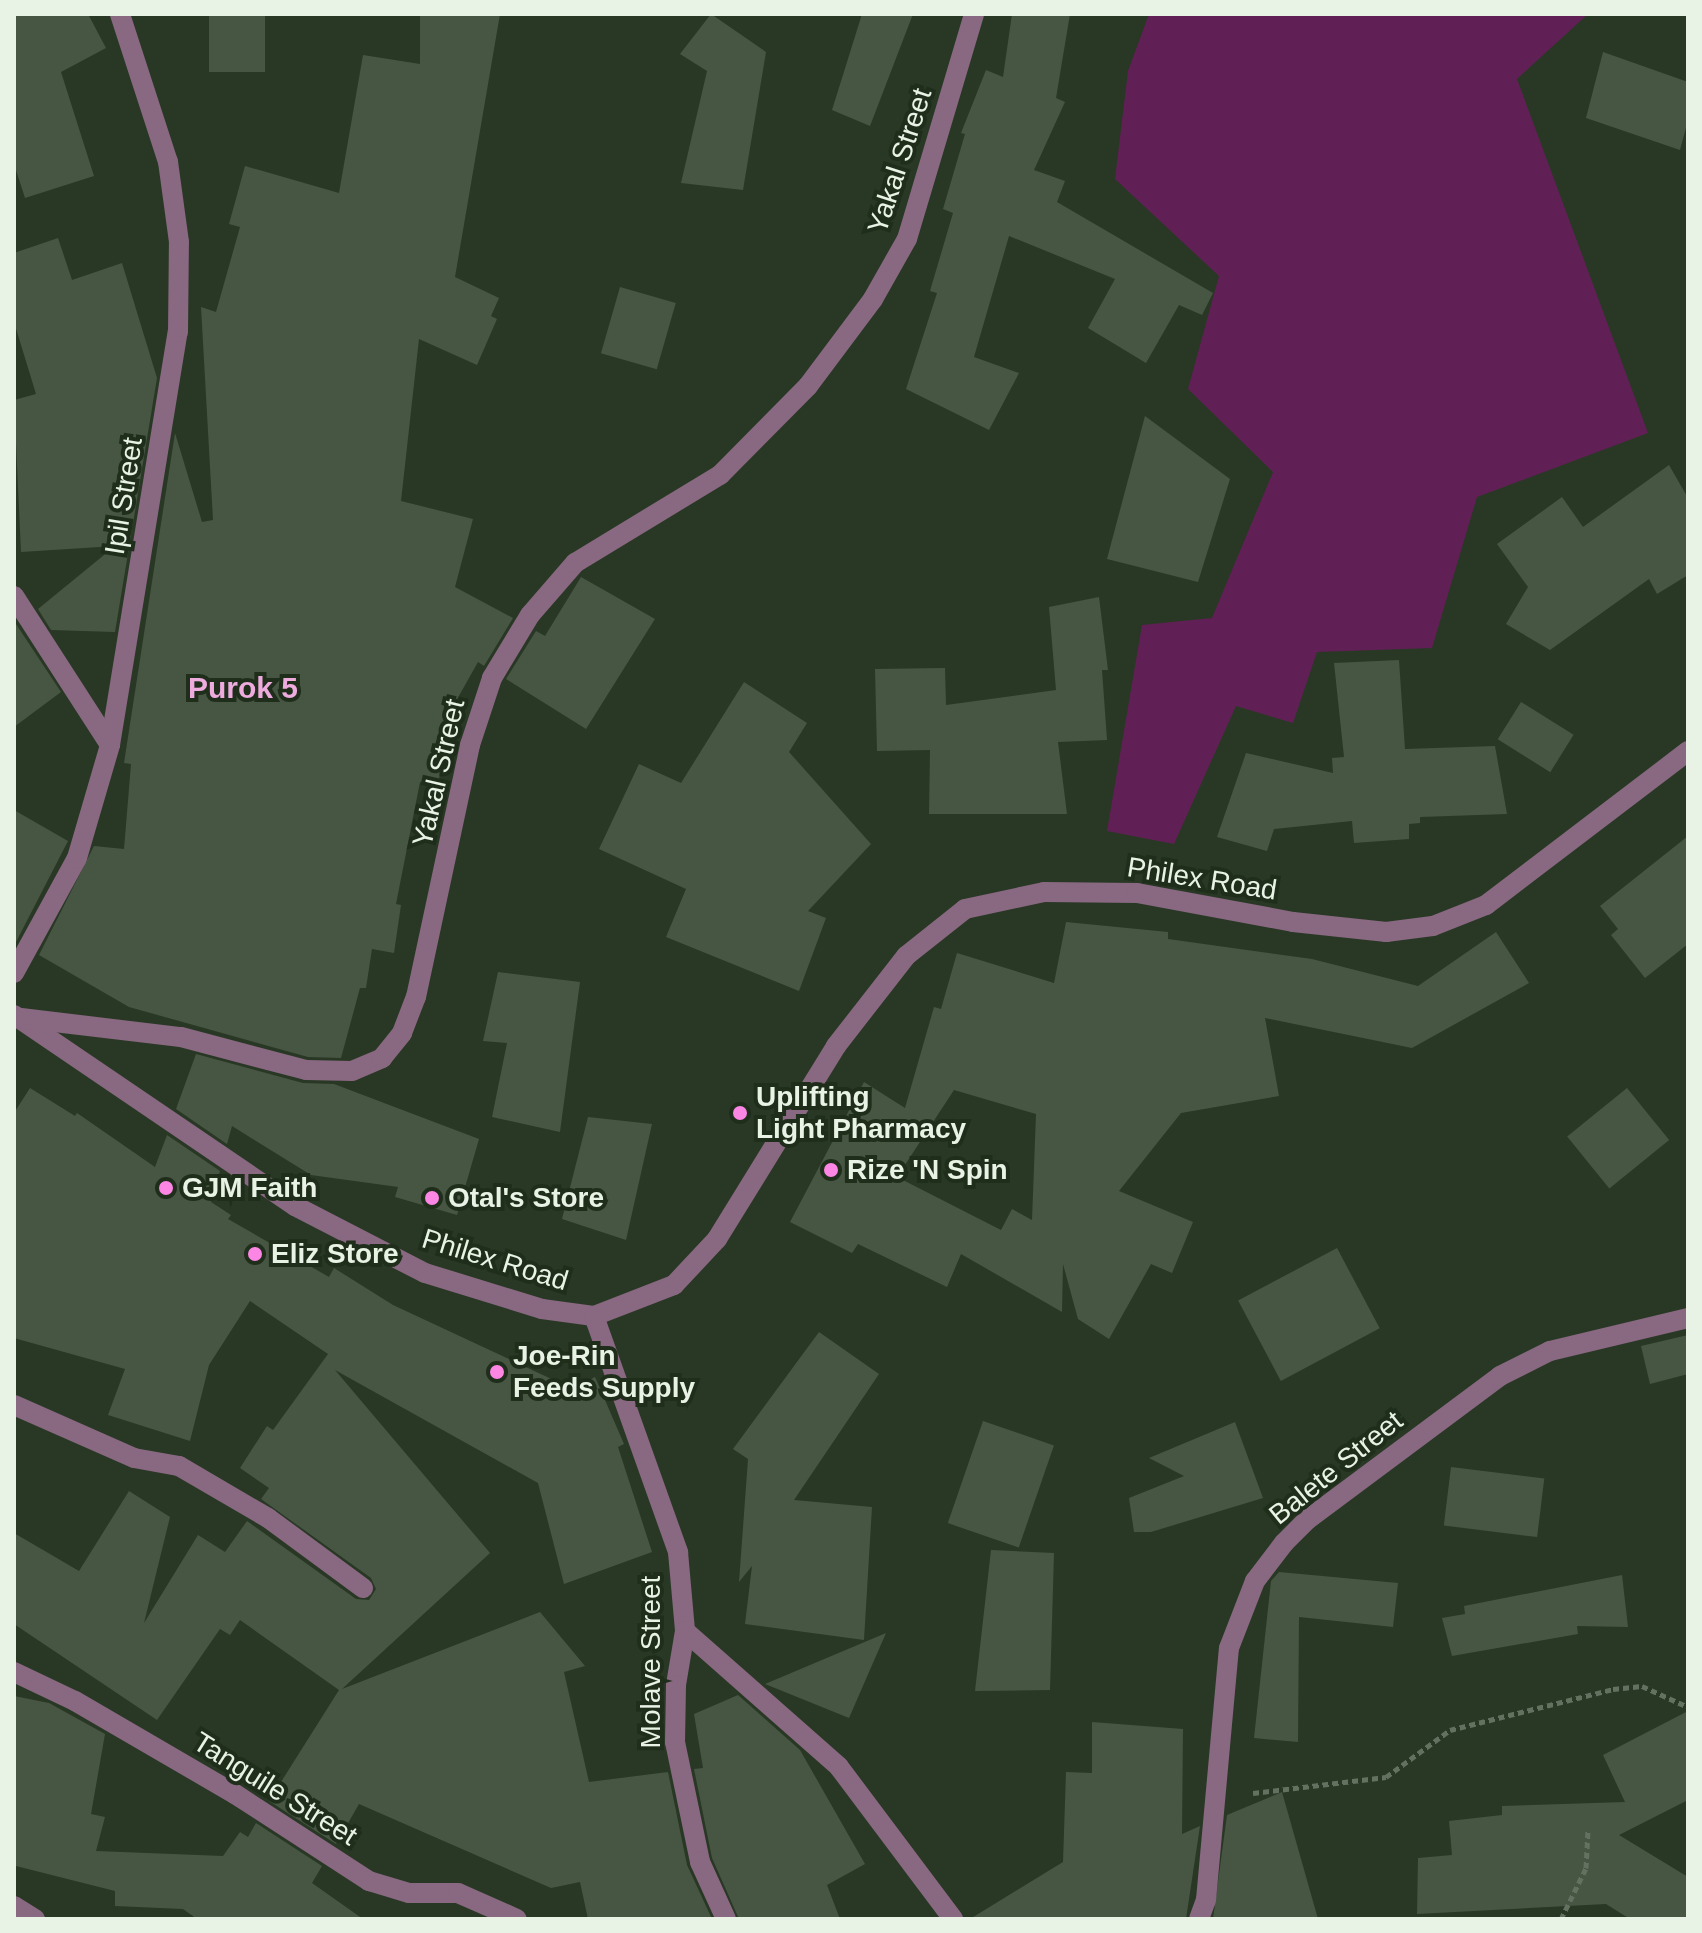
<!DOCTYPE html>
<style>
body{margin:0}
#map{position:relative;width:1702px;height:1933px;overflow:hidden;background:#293825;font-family:Helvetica,sans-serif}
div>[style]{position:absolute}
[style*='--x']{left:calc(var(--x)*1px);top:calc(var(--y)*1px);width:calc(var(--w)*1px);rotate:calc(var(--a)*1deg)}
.green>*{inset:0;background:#602055}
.building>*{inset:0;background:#465642;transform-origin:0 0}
.path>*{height:5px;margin-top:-2.5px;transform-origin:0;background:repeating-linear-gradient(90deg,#637160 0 6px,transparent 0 10px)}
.minor>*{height:20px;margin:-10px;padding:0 10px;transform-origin:10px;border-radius:10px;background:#896881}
.dots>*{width:22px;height:22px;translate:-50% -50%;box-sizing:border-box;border:4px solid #1f2d1b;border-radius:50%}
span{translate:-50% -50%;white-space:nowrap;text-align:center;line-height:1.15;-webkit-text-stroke:8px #1f2d1b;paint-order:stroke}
.street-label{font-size:28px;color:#e8f2e5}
.poi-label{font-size:28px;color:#e8f2e5;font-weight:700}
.left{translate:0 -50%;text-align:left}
.neighbourhood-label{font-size:30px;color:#edabde;font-weight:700}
.frame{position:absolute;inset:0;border:16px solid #e8f2e5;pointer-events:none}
</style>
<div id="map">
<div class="green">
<i style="clip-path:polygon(1149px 14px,1588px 14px,1517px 79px,1648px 433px,1477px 497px,1432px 648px,1317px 652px,1293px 723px,1236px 706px,1174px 844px,1107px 831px,1142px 625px,1212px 618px,1273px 472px,1188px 389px,1219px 276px,1115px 179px,1128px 71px)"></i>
</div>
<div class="building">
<i style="clip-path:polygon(14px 14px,88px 14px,106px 48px,61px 72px,94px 176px,25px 198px,14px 164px)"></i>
<i style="left:209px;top:14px;width:56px;height:58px"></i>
<i style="clip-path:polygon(420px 14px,500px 14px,455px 277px,499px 298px,491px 316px,497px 319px,477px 365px,419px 339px,401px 501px,473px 519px,455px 587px,513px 618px,484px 666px,478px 662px,451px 710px,438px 785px,420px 782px,396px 904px,401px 905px,394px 953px,372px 949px,366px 988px,360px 988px,341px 1058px,308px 1057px,129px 1007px,39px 955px,94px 846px,124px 849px,131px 764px,124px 763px,175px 433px,202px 522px,213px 520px,201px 307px,216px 312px,240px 227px,229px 224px,245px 166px,339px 193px,363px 55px,420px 64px)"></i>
<i style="clip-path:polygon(711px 14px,766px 52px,743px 190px,681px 183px,707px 71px,680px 54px)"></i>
<i style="clip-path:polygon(862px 14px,913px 14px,870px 126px,832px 110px)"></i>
<i style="clip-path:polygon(1012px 14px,1070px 14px,1056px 98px,1065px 102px,1034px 170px,1065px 181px,1057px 202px,1213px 293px,1202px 315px,1179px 305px,1146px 363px,1088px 328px,1115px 279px,1009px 236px,974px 357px,1019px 373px,989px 430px,906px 389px,937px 293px,930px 291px,953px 213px,943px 209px,965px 134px,961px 133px,986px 70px,1003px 77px)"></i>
<i style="clip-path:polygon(1603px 52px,1688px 82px,1688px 120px,1680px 150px,1586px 118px)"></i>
<i style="clip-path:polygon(58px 238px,72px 280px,122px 263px,157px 378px,115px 632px,51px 630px,38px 609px,115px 546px,21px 552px,14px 400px,36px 394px,14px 322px,14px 253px)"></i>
<i style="left:620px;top:287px;width:58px;height:69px;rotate:16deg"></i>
<i style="clip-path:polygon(1145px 416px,1230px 479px,1198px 582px,1107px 559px)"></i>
<i style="clip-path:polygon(1669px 465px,1688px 498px,1688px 575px,1657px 594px,1649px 579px,1550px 650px,1506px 624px,1528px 587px,1497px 544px,1562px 497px,1583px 527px)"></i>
<i style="clip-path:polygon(581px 577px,655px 619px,586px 729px,506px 679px,536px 631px,545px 636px)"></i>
<i style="clip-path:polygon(1099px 597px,1108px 670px,1102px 670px,1107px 740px,1058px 742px,1067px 814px,929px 814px,930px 750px,877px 751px,875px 669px,945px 668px,946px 705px,1056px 690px,1049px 607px)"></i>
<i style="clip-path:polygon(14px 621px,61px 692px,14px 727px)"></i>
<i style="clip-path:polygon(1399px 660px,1405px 749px,1495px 746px,1507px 814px,1420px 817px,1420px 823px,1409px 824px,1409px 839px,1354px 843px,1352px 821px,1274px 829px,1267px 851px,1217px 837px,1246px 753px,1333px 773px,1332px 758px,1344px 757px,1334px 663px)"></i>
<i style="clip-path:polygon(744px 682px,807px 723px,789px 752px,871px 844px,808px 911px,826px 918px,799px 991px,666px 937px,686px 889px,599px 849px,639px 764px,681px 783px)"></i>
<i style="left:1521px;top:702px;width:62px;height:44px;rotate:32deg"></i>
<i style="clip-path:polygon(14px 810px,68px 841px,16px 942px,14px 941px)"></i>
<i style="clip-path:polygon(1688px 836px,1688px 944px,1645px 978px,1611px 935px,1618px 929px,1600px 906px)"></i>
<i style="clip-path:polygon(evenodd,1066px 922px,1168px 932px,1168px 939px,1312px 959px,1418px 986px,1496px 932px,1529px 983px,1412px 1048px,1265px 1018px,1279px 1096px,1181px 1113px,1119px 1191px,1193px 1222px,1172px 1273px,1151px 1264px,1109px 1339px,1078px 1319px,1063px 1264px,1062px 1312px,961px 1254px,947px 1287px,858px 1244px,852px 1253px,790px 1222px,864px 1082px,905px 1108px,934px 1007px,941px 1009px,957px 953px,1054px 983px,1066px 922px,954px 1090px,1036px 1114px,1032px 1220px,1012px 1209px,1001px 1230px,897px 1177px,954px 1090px)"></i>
<i style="clip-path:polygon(498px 972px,580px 982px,560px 1132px,492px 1117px,507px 1043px,483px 1041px)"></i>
<i style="clip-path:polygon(196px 1054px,303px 1083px,334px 1084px,479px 1139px,457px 1215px,395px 1197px,398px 1187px,311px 1175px,232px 1126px,227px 1144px,176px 1109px)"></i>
<i style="clip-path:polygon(30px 1088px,75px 1116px,77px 1113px,155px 1167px,167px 1135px,220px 1171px,211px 1202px,231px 1215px,228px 1219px,329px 1277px,334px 1268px,393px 1305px,573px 1389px,595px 1377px,624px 1444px,618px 1447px,652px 1552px,564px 1584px,538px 1483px,335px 1370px,490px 1553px,342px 1689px,540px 1612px,585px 1666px,564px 1672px,589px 1782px,668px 1772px,687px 1865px,712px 1919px,588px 1919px,580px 1882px,551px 1888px,359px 1804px,336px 1844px,269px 1801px,339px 1690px,240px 1620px,230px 1635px,220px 1629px,157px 1720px,14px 1624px,14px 1533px,79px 1571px,129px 1491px,170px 1517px,144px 1623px,198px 1535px,225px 1552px,247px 1521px,356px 1599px,369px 1600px,376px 1589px,371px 1578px,261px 1499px,269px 1488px,240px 1468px,267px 1426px,273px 1430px,328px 1354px,250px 1301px,209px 1365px,190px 1441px,108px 1415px,125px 1369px,14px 1338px,14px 1113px)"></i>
<i style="left:1627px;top:1088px;width:67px;height:77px;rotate:51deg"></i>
<i style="clip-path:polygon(588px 1117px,652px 1124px,626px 1240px,562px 1219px)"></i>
<i style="left:1337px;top:1248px;width:91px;height:112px;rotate:62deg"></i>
<i style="clip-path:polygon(819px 1332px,879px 1374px,794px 1500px,872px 1507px,864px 1640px,745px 1624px,752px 1566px,739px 1582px,748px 1459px,733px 1449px)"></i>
<i style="clip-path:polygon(1688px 1335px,1688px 1374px,1650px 1384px,1641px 1346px)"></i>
<i style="left:983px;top:1421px;width:75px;height:108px;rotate:19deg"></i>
<i style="clip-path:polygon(1235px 1422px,1263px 1498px,1151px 1532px,1134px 1532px,1129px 1498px,1184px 1476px,1149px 1458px)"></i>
<i style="left:1451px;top:1467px;width:94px;height:59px;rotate:7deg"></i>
<i style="clip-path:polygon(991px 1550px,1054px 1553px,1050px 1690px,975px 1691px)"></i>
<i style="clip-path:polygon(1279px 1572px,1398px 1583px,1393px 1627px,1299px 1617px,1298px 1742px,1254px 1738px,1271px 1581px)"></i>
<i style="clip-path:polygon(1622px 1575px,1628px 1627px,1577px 1626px,1578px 1634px,1452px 1656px,1442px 1618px,1465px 1614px,1464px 1606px)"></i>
<i style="clip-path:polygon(886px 1633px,849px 1718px,765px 1684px)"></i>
<i style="clip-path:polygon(738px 1695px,800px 1750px,865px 1864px,827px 1885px,840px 1919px,739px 1919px,712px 1858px,694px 1769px,703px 1768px,694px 1714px)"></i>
<i style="clip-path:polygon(14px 1696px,49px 1703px,105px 1734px,91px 1814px,105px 1817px,96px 1851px,223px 1856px,240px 1832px,248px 1837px,256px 1823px,322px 1866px,312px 1883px,363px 1919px,197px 1919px,183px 1909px,115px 1906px,115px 1891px,16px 1866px)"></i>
<i style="clip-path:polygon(1688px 1711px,1688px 1800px,1619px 1835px,1688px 1877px,1688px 1919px,1630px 1919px,1606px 1904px,1417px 1914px,1418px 1858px,1452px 1855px,1449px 1821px,1502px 1815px,1502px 1806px,1625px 1802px,1603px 1755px)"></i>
<i style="clip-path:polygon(1092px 1722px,1183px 1729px,1182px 1834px,1200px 1826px,1186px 1919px,970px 1919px,1063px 1862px,1066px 1772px,1092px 1773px)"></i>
<i style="clip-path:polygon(1282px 1792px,1318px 1919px,1213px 1919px,1227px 1815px)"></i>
</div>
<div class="path">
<i style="--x:1253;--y:1793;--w:134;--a:-6.9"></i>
<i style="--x:1386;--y:1777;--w:79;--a:-36.3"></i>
<i style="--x:1450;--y:1730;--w:168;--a:-14.1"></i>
<i style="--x:1613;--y:1689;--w:29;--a:-6"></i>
<i style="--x:1642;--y:1686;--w:51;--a:24.5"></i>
<i style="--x:1561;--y:1919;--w:57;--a:-63.9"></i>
<i style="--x:1586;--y:1868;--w:39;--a:-87"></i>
</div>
<div class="minor">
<i style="--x:14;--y:596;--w:177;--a:57.2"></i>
<i style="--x:14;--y:973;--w:131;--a:-61.3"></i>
<i style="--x:77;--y:858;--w:118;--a:-73.7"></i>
<i style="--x:110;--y:745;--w:419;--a:-80.7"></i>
<i style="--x:178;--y:332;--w:90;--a:-89.4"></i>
<i style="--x:179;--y:242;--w:81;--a:-97.8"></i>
<i style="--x:168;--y:162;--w:156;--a:-108"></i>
<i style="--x:14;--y:1015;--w:340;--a:34.2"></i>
<i style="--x:295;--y:1206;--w:146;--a:27.3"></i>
<i style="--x:425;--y:1273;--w:122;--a:17.1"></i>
<i style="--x:542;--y:1309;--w:52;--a:7.7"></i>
<i style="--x:594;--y:1316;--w:86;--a:-21.2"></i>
<i style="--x:674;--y:1285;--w:63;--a:-46.9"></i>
<i style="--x:717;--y:1239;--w:227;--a:-58.3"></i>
<i style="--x:836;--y:1046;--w:114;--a:-52.1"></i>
<i style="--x:906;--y:956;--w:75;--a:-38.5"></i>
<i style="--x:965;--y:909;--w:81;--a:-12.1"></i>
<i style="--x:1044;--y:892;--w:93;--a:0.6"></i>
<i style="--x:1137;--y:893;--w:159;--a:10.5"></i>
<i style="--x:1293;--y:922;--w:94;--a:6.1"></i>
<i style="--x:1386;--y:932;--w:47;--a:-7.3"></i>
<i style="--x:1433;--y:926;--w:57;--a:-21.6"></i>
<i style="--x:1486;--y:905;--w:254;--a:-37.3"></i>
<i style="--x:21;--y:1018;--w:161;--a:6.8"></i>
<i style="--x:181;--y:1037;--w:129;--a:14.8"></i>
<i style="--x:306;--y:1070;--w:46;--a:1.2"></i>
<i style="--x:352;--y:1071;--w:33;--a:-23"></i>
<i style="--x:382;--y:1058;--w:32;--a:-51"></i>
<i style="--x:402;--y:1033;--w:39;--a:-69"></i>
<i style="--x:416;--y:997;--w:258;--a:-77.9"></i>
<i style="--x:470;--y:745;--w:71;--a:-71.8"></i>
<i style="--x:492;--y:678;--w:74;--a:-58.9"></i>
<i style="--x:530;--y:615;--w:69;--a:-49.1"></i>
<i style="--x:575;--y:563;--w:170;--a:-31.3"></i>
<i style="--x:720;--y:475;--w:125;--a:-45.3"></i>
<i style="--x:808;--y:386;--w:109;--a:-53.2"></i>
<i style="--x:873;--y:299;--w:69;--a:-60.5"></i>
<i style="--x:907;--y:239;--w:235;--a:-73.4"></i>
<i style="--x:594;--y:1316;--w:251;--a:70.4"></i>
<i style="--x:678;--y:1552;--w:79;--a:84.9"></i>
<i style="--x:685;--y:1631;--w:55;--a:99.5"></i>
<i style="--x:676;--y:1685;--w:57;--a:91"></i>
<i style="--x:675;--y:1742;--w:123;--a:78.2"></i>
<i style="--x:700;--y:1862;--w:63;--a:65.5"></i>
<i style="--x:14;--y:1405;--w:131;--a:23.8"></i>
<i style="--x:134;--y:1458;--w:46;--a:10.1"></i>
<i style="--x:179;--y:1466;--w:103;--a:30.3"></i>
<i style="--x:268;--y:1518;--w:118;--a:36.4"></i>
<i style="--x:685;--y:1631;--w:205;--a:41.4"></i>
<i style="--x:839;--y:1767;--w:190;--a:53.1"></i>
<i style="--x:14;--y:1672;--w:68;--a:25.4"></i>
<i style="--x:75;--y:1701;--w:185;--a:30.2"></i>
<i style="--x:235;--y:1794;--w:160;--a:33"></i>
<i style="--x:369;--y:1881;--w:42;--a:16.7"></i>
<i style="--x:409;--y:1893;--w:49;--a:0"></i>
<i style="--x:458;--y:1893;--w:64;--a:23.8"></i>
<i style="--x:14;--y:1906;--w:25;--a:32"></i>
<i style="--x:1199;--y:1919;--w:20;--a:-70"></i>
<i style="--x:1206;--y:1900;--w:253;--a:-84.8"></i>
<i style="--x:1229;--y:1648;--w:72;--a:-68.8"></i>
<i style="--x:1255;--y:1581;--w:48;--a:-52.7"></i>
<i style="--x:1284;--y:1543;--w:33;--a:-45"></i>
<i style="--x:1307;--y:1520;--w:241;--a:-36.7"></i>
<i style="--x:1500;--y:1376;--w:56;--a:-26.6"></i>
<i style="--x:1550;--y:1351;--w:142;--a:-13.4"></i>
</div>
<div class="dots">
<i style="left:740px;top:1113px;background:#fc86e4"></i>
<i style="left:831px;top:1170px;background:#fc86e4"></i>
<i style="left:166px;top:1188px;background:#fc86e4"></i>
<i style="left:432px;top:1198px;background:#fc86e4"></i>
<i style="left:255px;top:1254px;background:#fc86e4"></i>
<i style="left:497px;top:1372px;background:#fc86e4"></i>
</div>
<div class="street-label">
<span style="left:900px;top:161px;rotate:-72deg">Yakal Street</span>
<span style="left:124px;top:496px;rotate:-81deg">Ipil Street</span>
<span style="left:439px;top:773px;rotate:-77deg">Yakal Street</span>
<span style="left:1202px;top:879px;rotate:9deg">Philex Road</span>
<span style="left:495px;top:1260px;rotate:17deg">Philex Road</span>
<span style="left:1336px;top:1468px;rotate:-39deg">Balete Street</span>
<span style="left:651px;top:1662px;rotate:-90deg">Molave Street</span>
<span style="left:275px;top:1789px;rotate:32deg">Tanguile Street</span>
</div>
<div class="poi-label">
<span class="left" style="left:756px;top:1113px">Uplifting<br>Light Pharmacy</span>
<span class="left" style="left:847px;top:1170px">Rize 'N Spin</span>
<span class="left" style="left:182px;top:1188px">GJM Faith</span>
<span class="left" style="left:448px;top:1198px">Otal's Store</span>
<span class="left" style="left:271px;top:1254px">Eliz Store</span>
<span class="left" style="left:513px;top:1372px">Joe-Rin<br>Feeds Supply</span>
</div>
<div class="neighbourhood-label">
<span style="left:243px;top:688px">Purok 5</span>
</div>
<div class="frame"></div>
</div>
